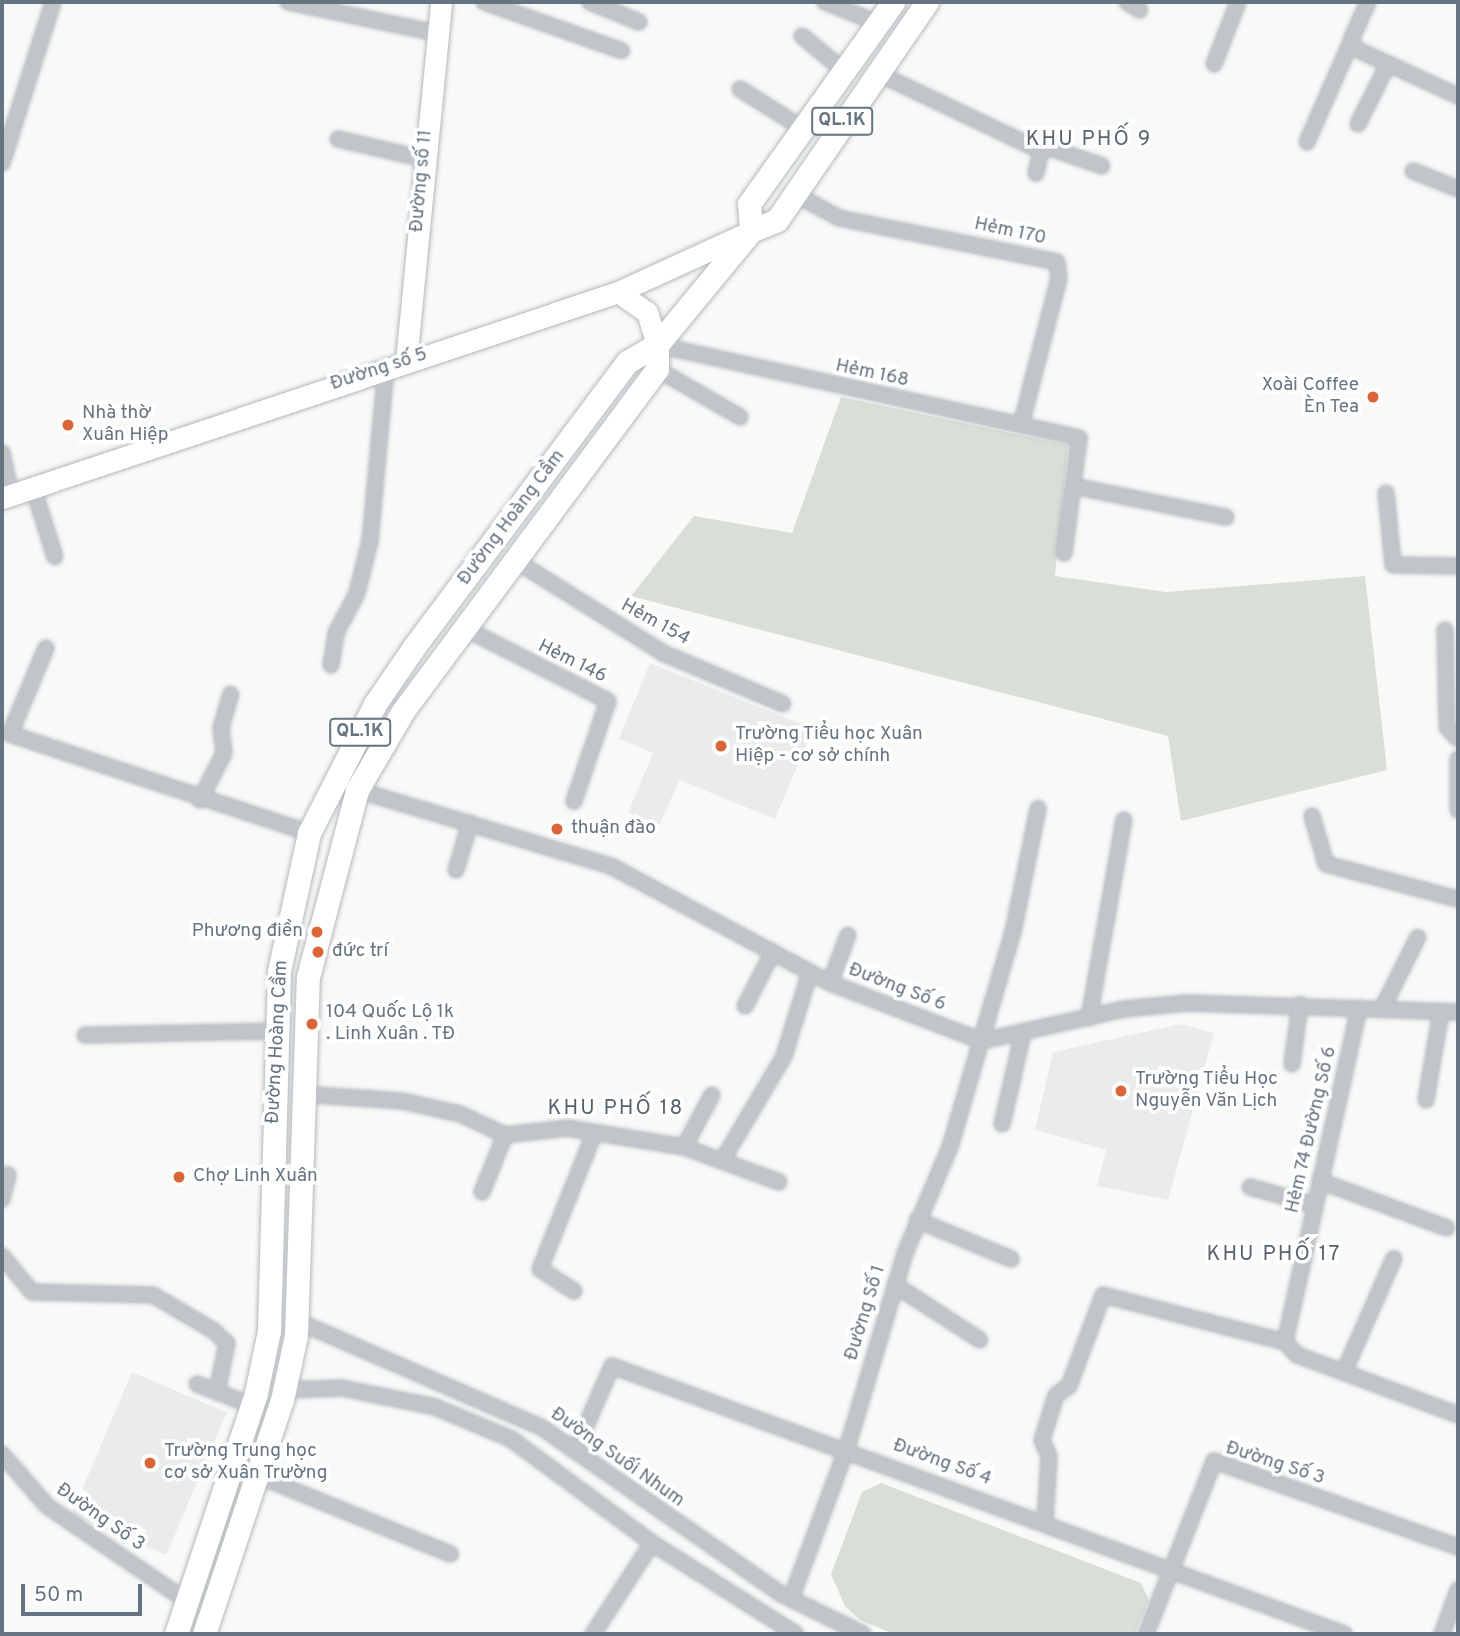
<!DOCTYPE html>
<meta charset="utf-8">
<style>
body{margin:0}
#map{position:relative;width:1460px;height:1636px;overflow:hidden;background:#f9faf8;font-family:Overpass,sans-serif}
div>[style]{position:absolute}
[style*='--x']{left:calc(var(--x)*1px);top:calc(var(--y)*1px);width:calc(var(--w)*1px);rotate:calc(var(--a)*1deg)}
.built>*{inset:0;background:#eaebeb;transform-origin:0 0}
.green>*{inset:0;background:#d9ded7}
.roads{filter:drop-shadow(0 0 2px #b4b9be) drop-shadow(0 0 2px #b4b9be)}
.minor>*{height:14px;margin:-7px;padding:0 7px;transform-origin:7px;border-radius:7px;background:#c1c5c9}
.secondary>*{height:21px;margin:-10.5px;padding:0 10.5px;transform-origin:10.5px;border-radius:10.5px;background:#fff}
.primary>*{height:23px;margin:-11.5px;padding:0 11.5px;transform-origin:11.5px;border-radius:11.5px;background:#fff}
.dots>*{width:19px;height:19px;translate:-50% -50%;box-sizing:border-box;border:4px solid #fff;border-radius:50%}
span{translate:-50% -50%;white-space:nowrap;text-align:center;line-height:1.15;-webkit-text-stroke:7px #fff;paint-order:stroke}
.shield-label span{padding:2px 5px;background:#fff;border:2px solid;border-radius:5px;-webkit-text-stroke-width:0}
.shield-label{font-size:18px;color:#667481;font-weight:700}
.street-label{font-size:19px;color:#667481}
.poi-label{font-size:19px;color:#667481}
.right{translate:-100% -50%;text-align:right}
.left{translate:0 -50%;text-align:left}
.neighbourhood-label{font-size:21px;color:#58626c;letter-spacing:2px}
.frame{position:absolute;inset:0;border:4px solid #667481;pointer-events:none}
.scale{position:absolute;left:21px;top:1584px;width:121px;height:32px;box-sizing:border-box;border:4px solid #667481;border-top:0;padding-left:9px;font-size:21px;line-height:24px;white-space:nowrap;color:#667481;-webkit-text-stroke:5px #fff;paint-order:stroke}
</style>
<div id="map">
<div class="built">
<i style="clip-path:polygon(650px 663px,813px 729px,775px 819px,679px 780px,660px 825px,628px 813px,653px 753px,619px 739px)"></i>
<i style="clip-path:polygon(1181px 1024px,1214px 1033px,1168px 1200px,1097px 1186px,1106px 1150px,1035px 1130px,1053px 1052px)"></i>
<i style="left:132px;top:1372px;width:103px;height:155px;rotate:23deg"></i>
</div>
<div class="green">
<i style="clip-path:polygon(841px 397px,1068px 445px,1055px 576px,1166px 592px,1365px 576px,1387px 770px,1181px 821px,1168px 736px,631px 596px,694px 516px,792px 533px)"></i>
<i style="clip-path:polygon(881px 1483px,1141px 1583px,1149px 1600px,1135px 1634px,894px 1634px,860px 1620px,845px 1606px,831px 1574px,862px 1492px)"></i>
</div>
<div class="roads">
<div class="minor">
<i style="--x:288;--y:2;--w:152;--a:11.8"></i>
<i style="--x:484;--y:2;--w:146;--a:19.5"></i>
<i style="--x:590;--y:2;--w:53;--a:22.2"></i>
<i style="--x:825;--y:2;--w:57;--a:21.6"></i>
<i style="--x:1127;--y:2;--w:15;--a:32"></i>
<i style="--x:1368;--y:2;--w:39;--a:114"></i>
<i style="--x:1352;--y:38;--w:10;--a:79"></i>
<i style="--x:1354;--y:48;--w:115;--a:24.8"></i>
<i style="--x:802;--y:36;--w:53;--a:39.7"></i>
<i style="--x:1214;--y:64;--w:66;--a:-68.8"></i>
<i style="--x:875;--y:72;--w:184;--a:25.4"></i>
<i style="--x:1041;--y:151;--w:23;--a:103"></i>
<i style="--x:740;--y:89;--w:73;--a:32.2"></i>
<i style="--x:1358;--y:124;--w:63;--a:-63.4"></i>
<i style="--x:338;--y:139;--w:88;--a:13.1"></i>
<i style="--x:1307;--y:142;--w:109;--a:-66.3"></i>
<i style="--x:1041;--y:151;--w:7;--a:-34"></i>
<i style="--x:1047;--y:147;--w:58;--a:19.1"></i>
<i style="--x:2;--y:163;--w:169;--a:-72.4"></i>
<i style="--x:1413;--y:171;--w:48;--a:21.8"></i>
<i style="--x:795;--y:194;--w:50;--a:28.6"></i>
<i style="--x:839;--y:218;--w:222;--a:11.4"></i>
<i style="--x:1057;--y:262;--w:16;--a:83"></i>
<i style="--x:1059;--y:278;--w:152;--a:104.5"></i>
<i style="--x:657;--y:345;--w:432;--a:12.4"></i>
<i style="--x:1079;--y:438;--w:116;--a:97.4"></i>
<i style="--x:657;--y:369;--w:96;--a:30"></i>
<i style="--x:2;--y:453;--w:43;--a:77.9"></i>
<i style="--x:1073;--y:486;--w:156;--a:11.5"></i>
<i style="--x:33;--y:487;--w:73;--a:72.6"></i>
<i style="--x:1386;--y:493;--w:72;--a:84.4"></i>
<i style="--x:1393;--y:565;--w:65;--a:0.9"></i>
<i style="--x:516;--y:561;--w:173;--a:32"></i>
<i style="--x:663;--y:653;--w:130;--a:23"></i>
<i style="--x:464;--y:628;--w:161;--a:26.9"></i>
<i style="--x:608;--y:701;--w:106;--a:108.8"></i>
<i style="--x:1445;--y:630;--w:97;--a:88.8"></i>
<i style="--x:1447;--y:727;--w:16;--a:47"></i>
<i style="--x:46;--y:648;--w:93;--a:112.7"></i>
<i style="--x:10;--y:734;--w:315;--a:18.3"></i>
<i style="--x:331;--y:665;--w:32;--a:-81"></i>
<i style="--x:336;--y:633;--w:45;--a:-62.3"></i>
<i style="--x:357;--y:593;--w:54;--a:-76"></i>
<i style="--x:370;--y:541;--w:174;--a:-84.7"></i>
<i style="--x:1458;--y:759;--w:51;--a:90"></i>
<i style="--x:357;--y:790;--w:265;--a:16.7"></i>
<i style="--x:611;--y:866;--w:248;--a:28.1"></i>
<i style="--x:830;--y:983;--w:163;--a:20.9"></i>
<i style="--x:982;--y:1041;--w:146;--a:-12.7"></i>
<i style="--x:1124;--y:1009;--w:64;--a:-5.4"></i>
<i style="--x:1188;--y:1003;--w:270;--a:1.9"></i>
<i style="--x:200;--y:800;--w:53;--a:-62.9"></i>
<i style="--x:224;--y:753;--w:25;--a:-97"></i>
<i style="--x:221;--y:728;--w:35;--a:-74"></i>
<i style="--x:1312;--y:816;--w:50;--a:73.7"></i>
<i style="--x:1326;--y:864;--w:137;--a:14.9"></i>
<i style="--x:456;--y:870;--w:49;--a:-73.4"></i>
<i style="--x:830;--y:983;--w:51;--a:-69.4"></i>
<i style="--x:745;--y:1006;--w:61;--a:-62.6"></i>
<i style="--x:1382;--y:1009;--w:80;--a:-63.4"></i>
<i style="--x:1089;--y:1018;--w:201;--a:-80"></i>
<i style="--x:85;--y:1035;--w:190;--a:-1.2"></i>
<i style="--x:1292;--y:1064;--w:60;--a:-82.3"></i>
<i style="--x:300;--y:1094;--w:102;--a:3.9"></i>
<i style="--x:402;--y:1101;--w:59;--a:12.6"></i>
<i style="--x:460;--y:1114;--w:50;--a:25"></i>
<i style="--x:505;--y:1135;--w:62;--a:-6.4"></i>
<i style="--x:567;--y:1128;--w:119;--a:9.2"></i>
<i style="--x:684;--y:1147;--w:101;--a:20.2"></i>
<i style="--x:1426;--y:1100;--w:90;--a:-80.4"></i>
<i style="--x:1002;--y:1124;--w:93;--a:-77"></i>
<i style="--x:684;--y:1147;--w:59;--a:-61.7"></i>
<i style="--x:722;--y:1161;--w:122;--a:-59.4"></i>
<i style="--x:784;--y:1056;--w:88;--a:-72.8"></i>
<i style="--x:2;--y:1175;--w:6;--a:0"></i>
<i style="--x:8;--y:1175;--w:25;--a:104"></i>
<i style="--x:1320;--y:1181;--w:135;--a:20.3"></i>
<i style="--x:1250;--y:1187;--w:67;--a:15.5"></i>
<i style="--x:482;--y:1192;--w:61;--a:-68"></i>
<i style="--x:917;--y:1220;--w:102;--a:22.5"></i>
<i style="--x:2;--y:1256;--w:47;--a:50.2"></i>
<i style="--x:32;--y:1292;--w:121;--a:1.4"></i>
<i style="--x:153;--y:1295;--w:71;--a:30.5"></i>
<i style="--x:214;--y:1331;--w:18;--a:43"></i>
<i style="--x:227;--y:1343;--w:50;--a:101.5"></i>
<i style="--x:895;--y:1285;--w:101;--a:32.9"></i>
<i style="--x:574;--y:1291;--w:40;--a:-147.1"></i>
<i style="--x:540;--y:1269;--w:145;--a:-68.2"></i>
<i style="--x:297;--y:1321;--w:266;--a:23.5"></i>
<i style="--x:541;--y:1427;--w:292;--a:34.8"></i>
<i style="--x:781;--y:1594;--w:91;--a:26"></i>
<i style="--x:1285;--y:1342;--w:342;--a:-77.5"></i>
<i style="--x:1344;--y:1372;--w:124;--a:-66.3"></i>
<i style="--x:197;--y:1384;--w:58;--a:21.3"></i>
<i style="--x:284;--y:1390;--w:58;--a:-2"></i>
<i style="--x:342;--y:1388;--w:95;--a:11.5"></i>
<i style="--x:435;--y:1407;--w:82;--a:22.8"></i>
<i style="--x:511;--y:1439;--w:175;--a:36.4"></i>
<i style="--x:652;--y:1543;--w:170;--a:32.3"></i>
<i style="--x:575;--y:1451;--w:93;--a:-66.5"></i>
<i style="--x:612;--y:1366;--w:780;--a:20.11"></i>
<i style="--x:2;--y:1454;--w:69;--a:49.1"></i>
<i style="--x:47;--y:1506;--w:169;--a:34.2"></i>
<i style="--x:256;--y:1475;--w:210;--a:22.1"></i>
<i style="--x:1045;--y:1522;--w:66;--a:-86.5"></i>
<i style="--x:1049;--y:1456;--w:17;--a:-114"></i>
<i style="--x:1042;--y:1440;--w:47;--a:-72.7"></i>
<i style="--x:1056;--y:1395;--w:16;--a:-35"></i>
<i style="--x:1069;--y:1386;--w:97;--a:-69.5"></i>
<i style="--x:1103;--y:1295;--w:188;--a:14.5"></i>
<i style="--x:1285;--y:1342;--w:18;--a:47"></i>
<i style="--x:1297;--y:1355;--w:172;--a:20.4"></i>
<i style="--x:791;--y:1599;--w:161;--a:-69.7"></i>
<i style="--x:847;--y:1448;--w:203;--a:-73.4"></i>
<i style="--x:905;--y:1253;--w:115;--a:-67"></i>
<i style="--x:950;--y:1147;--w:224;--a:-73.7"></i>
<i style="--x:1013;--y:932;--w:126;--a:-78.5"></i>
<i style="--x:593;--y:1634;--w:108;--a:-57"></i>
<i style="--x:1146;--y:1634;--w:186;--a:-68.5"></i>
<i style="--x:1214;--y:1461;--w:259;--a:19.4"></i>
<i style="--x:1442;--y:1634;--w:47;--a:-70"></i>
</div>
<div class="secondary">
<i style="--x:618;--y:292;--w:35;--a:35"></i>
<i style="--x:647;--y:312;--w:34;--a:73"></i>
<i style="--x:406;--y:361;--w:361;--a:-84.4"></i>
<i style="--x:2;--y:498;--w:650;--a:-18.49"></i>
<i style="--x:618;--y:292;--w:146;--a:-24.6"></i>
</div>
<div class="primary">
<i style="--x:751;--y:231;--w:27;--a:-94"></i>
<i style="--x:749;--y:204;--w:248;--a:-54.5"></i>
<i style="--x:176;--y:1634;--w:254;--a:-71.6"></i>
<i style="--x:256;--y:1393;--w:63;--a:-78.2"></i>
<i style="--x:269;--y:1331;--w:360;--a:-88.4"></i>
<i style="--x:279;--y:971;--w:141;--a:-77.7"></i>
<i style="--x:309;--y:833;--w:145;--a:-62.9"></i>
<i style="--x:375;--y:704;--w:69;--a:-55.6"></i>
<i style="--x:414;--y:647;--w:356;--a:-53.2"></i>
<i style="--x:627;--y:362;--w:34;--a:-30"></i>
<i style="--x:657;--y:345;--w:148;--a:-50.5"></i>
<i style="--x:751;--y:231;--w:28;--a:-23"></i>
<i style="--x:777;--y:220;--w:265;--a:-55.5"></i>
<i style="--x:204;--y:1634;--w:247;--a:-71.6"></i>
<i style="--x:282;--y:1400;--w:66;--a:-77.8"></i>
<i style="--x:296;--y:1335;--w:358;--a:-88.1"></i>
<i style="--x:308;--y:977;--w:193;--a:-75.3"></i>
<i style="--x:357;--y:790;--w:91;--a:-59.8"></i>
<i style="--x:403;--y:711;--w:426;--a:-53.4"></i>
<i style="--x:657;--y:369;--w:24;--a:-90"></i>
</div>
</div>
<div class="dots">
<i style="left:1373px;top:397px;background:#da6537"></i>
<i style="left:68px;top:425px;background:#da6537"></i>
<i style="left:721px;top:746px;background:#da6537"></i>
<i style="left:557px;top:829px;background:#da6537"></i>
<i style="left:317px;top:932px;background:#da6537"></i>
<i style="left:318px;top:952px;background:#da6537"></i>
<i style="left:312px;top:1024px;background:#da6537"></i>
<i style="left:1121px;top:1091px;background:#da6537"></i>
<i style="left:179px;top:1177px;background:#da6537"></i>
<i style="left:150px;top:1463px;background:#da6537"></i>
</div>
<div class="shield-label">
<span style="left:842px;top:121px">QL.1K</span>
<span style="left:360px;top:732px">QL.1K</span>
</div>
<div class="street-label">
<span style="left:422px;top:181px;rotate:-85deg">Đường số 11</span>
<span style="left:1010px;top:232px;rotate:12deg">Hẻm 170</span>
<span style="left:379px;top:370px;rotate:-18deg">Đường số 5</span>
<span style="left:872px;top:374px;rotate:12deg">Hẻm 168</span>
<span style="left:512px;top:518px;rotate:-53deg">Đường Hoàng Cầm</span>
<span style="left:655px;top:623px;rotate:29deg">Hẻm 154</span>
<span style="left:572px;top:662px;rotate:26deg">Hẻm 146</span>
<span style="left:897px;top:988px;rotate:21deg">Đường Số 6</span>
<span style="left:278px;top:1042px;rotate:-87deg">Đường Hoàng Cầm</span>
<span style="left:1312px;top:1130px;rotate:-77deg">Hẻm 74 Đường Số 6</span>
<span style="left:866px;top:1313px;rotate:-73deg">Đường Số 1</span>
<span style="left:617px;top:1458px;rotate:35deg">Đường Suối Nhum</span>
<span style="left:942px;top:1463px;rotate:20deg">Đường Số 4</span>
<span style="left:1275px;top:1464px;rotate:18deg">Đường Số 3</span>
<span style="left:100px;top:1518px;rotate:35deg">Đường Số 3</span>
</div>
<div class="poi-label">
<span class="right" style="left:1359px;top:397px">Xoài Coffee<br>Èn Tea</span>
<span class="left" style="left:82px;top:425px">Nhà thờ<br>Xuân Hiệp</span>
<span class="left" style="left:735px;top:746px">Trường Tiểu học Xuân<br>Hiệp - cơ sở chính</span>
<span class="left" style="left:571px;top:829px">thuận đào</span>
<span class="right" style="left:303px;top:932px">Phương điền</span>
<span class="left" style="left:332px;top:952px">đức trí</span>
<span class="left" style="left:326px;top:1024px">104 Quốc Lộ 1k<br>. Linh Xuân . TĐ</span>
<span class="left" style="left:1135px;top:1091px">Trường Tiểu Học<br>Nguyễn Văn Lịch</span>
<span class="left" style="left:193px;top:1177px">Chợ Linh Xuân</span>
<span class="left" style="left:164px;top:1463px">Trường Trung học<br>cơ sở Xuân Trường</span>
</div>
<div class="neighbourhood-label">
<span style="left:1089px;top:140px">KHU PHỐ 9</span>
<span style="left:616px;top:1109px">KHU PHỐ 18</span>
<span style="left:1274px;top:1255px">KHU PHỐ 17</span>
</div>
<div class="frame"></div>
<div class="scale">50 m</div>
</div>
